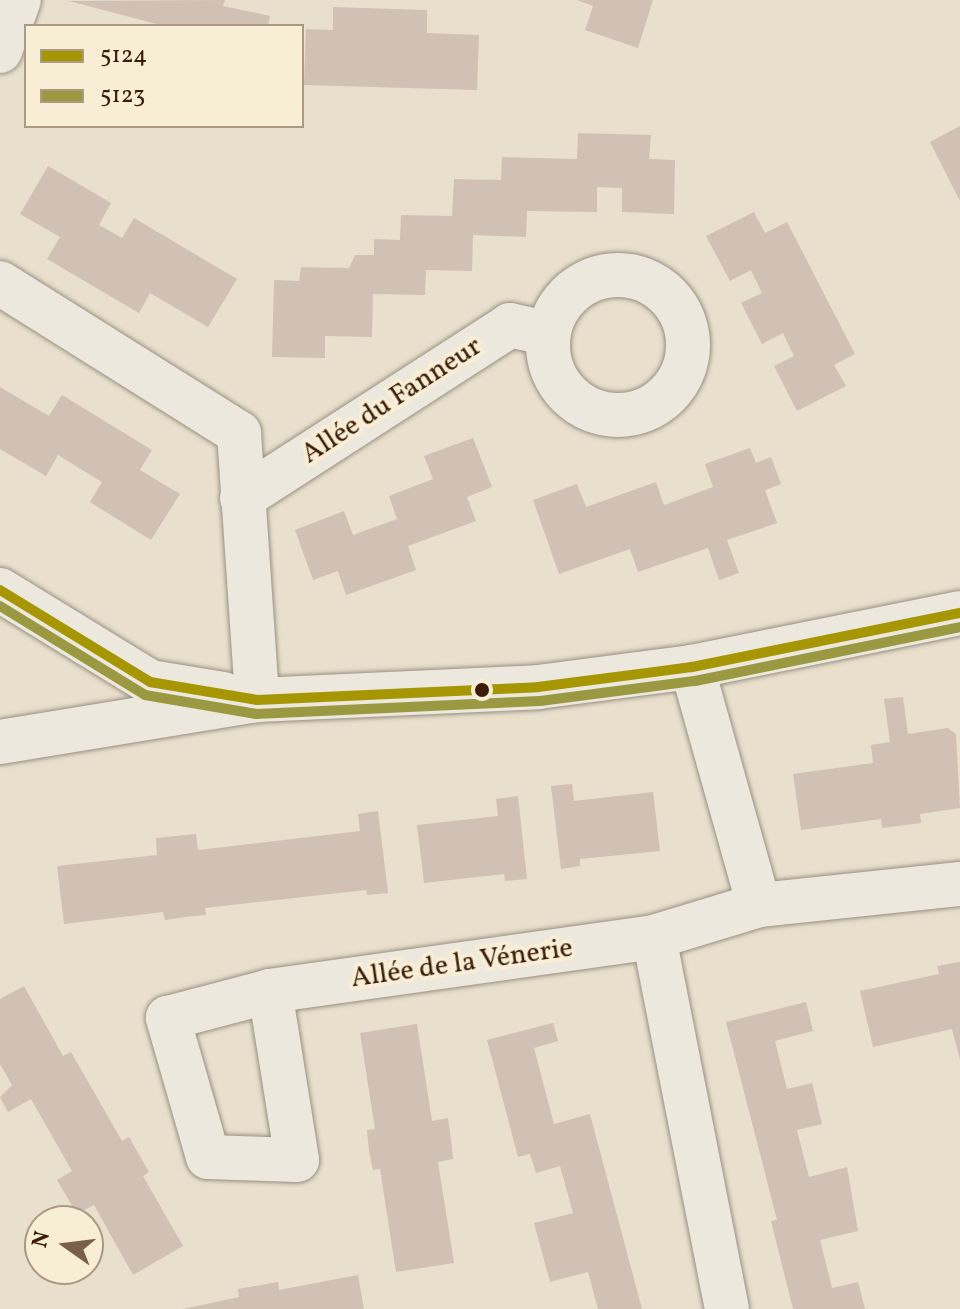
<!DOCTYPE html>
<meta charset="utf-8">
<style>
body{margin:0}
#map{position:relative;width:960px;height:1309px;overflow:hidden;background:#e8dfcc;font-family:Vollkorn,serif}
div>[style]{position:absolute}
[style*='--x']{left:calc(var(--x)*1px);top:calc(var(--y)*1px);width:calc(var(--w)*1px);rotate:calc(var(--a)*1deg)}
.building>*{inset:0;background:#d1c0b4}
.roads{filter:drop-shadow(0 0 2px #999083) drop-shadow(0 0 2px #999083)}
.minor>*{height:44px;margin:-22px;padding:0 22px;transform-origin:22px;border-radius:22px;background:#ece8dd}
.minor>.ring{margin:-22px;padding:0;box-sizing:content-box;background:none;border:44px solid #ece8dd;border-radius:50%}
.bus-1>*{height:10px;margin:-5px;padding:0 5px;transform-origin:5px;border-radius:5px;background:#a69603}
.bus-2>*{height:10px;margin:-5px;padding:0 5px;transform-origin:5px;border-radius:5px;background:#9b9842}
.dots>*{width:22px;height:22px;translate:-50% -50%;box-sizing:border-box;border:4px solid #f8edd5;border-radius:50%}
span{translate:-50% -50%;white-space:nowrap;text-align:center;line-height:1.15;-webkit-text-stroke:8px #f8edd5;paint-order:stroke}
.street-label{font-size:28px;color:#3b1c09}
.legend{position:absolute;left:24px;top:24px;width:280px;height:104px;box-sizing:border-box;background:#f8edd5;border:2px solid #ac9983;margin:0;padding:10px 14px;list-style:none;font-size:24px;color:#3b1c09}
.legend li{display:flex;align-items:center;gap:16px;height:40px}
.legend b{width:40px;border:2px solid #ac9983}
.north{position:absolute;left:24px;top:1205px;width:80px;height:80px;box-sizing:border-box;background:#f8edd5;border:2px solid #ac9983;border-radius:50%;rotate:284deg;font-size:22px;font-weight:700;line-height:32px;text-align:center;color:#3b1c09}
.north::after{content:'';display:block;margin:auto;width:28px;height:36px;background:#78604d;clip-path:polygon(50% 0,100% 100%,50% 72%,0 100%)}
</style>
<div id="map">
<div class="building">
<i style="clip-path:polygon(225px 0,223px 6px,270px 16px,268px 26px,164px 26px,69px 1px)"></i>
<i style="clip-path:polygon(577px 0,653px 0,638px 48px,585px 30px,593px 6px)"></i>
<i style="clip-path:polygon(333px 7px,427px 10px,427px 33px,479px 35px,477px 90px,304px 85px,306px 29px,333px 30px)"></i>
<i style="clip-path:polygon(960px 126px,960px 201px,930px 142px)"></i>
<i style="clip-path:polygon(578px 133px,651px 135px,649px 159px,675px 160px,674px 214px,622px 212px,622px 188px,597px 187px,597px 212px,527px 211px,526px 237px,473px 235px,472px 271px,426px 270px,425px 295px,373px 294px,372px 337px,325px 336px,325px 358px,272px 357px,274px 280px,299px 281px,301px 267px,349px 268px,355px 255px,374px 255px,374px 239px,400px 240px,401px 215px,452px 216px,454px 179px,501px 180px,502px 157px,577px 159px)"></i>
<i style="clip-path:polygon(48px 166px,111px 203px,99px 225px,122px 238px,134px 218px,237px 279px,208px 327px,150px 293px,139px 313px,47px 259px,60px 237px,20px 214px)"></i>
<i style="clip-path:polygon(754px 212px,765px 233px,787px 222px,855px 354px,834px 365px,846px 386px,797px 411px,774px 366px,794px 356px,783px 333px,762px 344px,741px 303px,762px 293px,751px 270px,730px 281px,706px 236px)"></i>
<i style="clip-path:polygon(0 387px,49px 416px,62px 395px,152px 450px,140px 470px,180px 494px,151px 540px,90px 502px,102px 482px,58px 455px,46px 476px,0 449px)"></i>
<i style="clip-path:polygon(473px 438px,492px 487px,467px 497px,476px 521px,408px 546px,416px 570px,346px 595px,338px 571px,313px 580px,295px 530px,344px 511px,353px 535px,397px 519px,389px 496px,433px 479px,424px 456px)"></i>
<i style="clip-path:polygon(750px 448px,756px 463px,771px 457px,781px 484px,765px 490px,777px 523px,727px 540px,739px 573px,719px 580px,708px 548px,638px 572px,630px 549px,559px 574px,533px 500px,577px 484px,586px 507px,656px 482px,664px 505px,713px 487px,705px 464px)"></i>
<i style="clip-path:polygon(903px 697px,908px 734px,948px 728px,956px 734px,960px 808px,920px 814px,921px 823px,882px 828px,881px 819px,801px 830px,793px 774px,873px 763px,871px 745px,890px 742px,884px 699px)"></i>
<i style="clip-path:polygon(572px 784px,574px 801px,653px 792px,660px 851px,580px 859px,580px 866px,561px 869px,551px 786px)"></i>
<i style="clip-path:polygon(518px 796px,527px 879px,505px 881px,504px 874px,424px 883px,417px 825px,498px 816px,496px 799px)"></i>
<i style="clip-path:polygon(378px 811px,388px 893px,367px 895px,366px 890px,205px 908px,206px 915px,185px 917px,165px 920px,163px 912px,64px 924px,57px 866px,157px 855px,156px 838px,196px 834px,198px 850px,360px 831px,358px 814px)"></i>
<i style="clip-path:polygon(960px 962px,960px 1060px,952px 1029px,873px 1047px,860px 991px,939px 974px,937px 966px)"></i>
<i style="clip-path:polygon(24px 986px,63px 1056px,71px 1052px,122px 1141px,129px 1137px,149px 1172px,143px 1176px,183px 1246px,133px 1275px,94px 1205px,77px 1214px,57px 1180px,72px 1171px,31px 1099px,8px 1112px,0 1097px,12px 1085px,0 1064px,0 999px)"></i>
<i style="clip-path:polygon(806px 1002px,813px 1031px,775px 1041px,787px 1089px,812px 1083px,822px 1124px,797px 1130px,809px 1177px,847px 1167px,858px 1231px,820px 1240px,832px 1288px,858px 1282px,865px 1309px,793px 1309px,771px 1221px,777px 1220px,726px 1022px)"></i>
<i style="clip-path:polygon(553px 1023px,558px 1041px,534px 1048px,554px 1124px,590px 1114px,642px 1309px,598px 1309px,588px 1272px,550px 1282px,534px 1223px,573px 1213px,560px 1166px,536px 1173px,530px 1154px,518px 1157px,487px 1040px)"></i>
<i style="clip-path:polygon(417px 1024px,432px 1121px,448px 1118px,451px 1139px,453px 1159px,438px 1162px,454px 1263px,396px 1272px,380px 1169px,373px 1170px,369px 1151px,367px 1130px,375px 1129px,360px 1033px)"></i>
<i style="clip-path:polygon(358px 1275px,364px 1309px,183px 1309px,239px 1297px,238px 1289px,278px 1282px,279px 1290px)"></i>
</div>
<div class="roads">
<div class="minor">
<i style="--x:0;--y:51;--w:54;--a:-69.6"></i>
<i class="ring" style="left:548px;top:275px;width:96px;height:96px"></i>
<i style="--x:0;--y:283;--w:282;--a:32.1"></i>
<i style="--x:239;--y:433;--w:268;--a:86.1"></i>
<i style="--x:242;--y:498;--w:319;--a:-32.8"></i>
<i style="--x:510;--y:325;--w:39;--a:13"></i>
<i style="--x:0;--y:590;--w:176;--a:31.5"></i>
<i style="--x:150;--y:682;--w:74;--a:9.3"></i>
<i style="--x:692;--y:667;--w:247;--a:74.3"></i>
<i style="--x:759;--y:905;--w:202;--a:-6"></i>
<i style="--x:0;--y:742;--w:260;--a:-9.3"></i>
<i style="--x:257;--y:700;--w:281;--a:-2.6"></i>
<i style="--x:538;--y:687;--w:155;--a:-7.4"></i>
<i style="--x:692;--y:667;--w:273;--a:-11.4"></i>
<i style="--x:654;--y:937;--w:379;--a:78.9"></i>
<i style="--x:270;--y:991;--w:171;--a:80.9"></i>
<i style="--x:297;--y:1160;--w:89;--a:-178.1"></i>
<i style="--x:208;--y:1157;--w:145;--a:-106.1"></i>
<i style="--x:168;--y:1018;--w:106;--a:-14.8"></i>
<i style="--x:270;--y:991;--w:388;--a:-8"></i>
<i style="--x:654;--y:937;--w:110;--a:-16.9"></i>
</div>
</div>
<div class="bus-1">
<i style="--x:0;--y:590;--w:176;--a:31.5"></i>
<i style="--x:150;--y:682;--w:109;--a:9.5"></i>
<i style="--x:257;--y:700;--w:281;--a:-2.6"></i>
<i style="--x:538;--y:687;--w:155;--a:-7.4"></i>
<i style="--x:692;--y:667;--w:273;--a:-11.4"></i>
</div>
<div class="bus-2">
<i style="--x:0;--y:606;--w:170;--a:31.5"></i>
<i style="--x:145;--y:695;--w:113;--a:9.7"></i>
<i style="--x:256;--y:714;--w:284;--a:-2.6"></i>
<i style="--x:540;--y:701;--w:156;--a:-7.4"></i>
<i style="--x:695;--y:681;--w:270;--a:-11.5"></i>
</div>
<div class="dots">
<i style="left:482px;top:690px;background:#3b1c09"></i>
</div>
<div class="street-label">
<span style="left:392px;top:401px;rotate:-33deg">Allée du Fanneur</span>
<span style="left:462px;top:964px;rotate:-8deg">Allée de la Vénerie</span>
</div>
<ul class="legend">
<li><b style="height:10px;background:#a69603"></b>5124</li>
<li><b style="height:10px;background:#9b9842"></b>5123</li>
</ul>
<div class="north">N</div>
</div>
